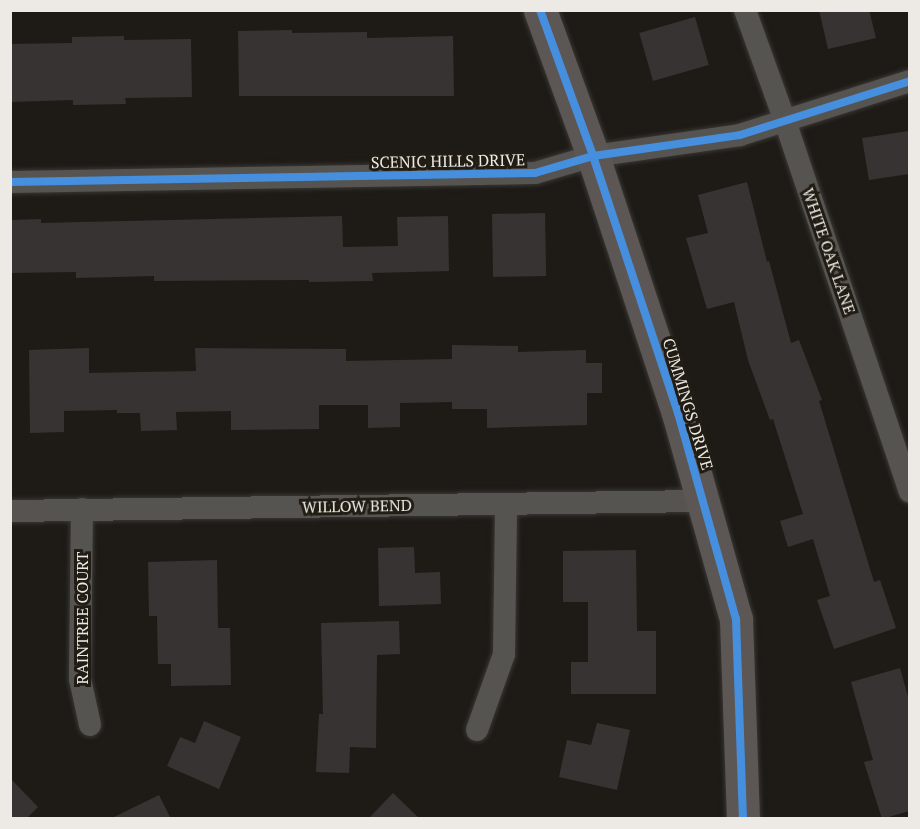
<!DOCTYPE html>
<style>
body{margin:0}
#map{position:relative;width:920px;height:829px;overflow:hidden;background:#1e1b17;font-family:"PT Serif",serif}
div>[style]{position:absolute}
[style*='--x']{left:calc(var(--x)*1px);top:calc(var(--y)*1px);width:calc(var(--w)*1px);rotate:calc(var(--a)*1deg)}
.building>*{inset:0;background:#373332;transform-origin:0 0}
.roads{filter:drop-shadow(0 0 2px #393734) drop-shadow(0 0 2px #393734)}
.street>*{height:22px;margin:-11px;padding:0 11px;transform-origin:11px;border-radius:11px;background:#565451}
.secondary>*{height:33px;margin:-16.5px;padding:0 16.5px;transform-origin:16.5px;border-radius:16.5px;background:#5c5754}
.cycleway>*{height:8px;margin:-4px;padding:0 4px;transform-origin:4px;border-radius:4px;background:#468fdf}
span{translate:-50% -50%;white-space:nowrap;text-align:center;line-height:1.15;-webkit-text-stroke:6px #211c14;paint-order:stroke}
.street-label{font-size:16px;color:#ede9e4}
.frame{position:absolute;inset:0;border:12px solid #ede9e4;pointer-events:none}
</style>
<div id="map">
<div class="building">
<i style="clip-path:polygon(819px 10px,869px 10px,876px 38px,828px 49px)"></i>
<i style="left:695px;top:17px;width:50px;height:58px;rotate:74deg"></i>
<i style="clip-path:polygon(292px 30px,292px 33px,367px 32px,367px 38px,453px 36px,454px 96px,239px 96px,238px 31px)"></i>
<i style="clip-path:polygon(124px 36px,124px 40px,191px 39px,192px 97px,125px 98px,126px 104px,73px 105px,73px 100px,10px 102px,10px 44px,72px 43px,72px 37px)"></i>
<i style="clip-path:polygon(909px 131px,909px 174px,869px 180px,862px 138px)"></i>
<i style="clip-path:polygon(747px 182px,767px 262px,769px 261px,791px 343px,799px 340px,822px 400px,819px 401px,874px 582px,880px 580px,896px 628px,834px 649px,817px 600px,830px 596px,813px 539px,788px 547px,780px 521px,803px 514px,773px 419px,770px 420px,748px 360px,734px 302px,707px 309px,686px 238px,708px 233px,698px 195px)"></i>
<i style="left:545px;top:213px;width:63px;height:53px;rotate:89deg"></i>
<i style="clip-path:polygon(342px 216px,343px 247px,398px 246px,397px 217px,448px 216px,449px 271px,372px 273px,373px 281px,309px 282px,309px 280px,154px 281px,154px 276px,76px 278px,76px 272px,10px 273px,10px 220px,41px 219px,41px 223px)"></i>
<i style="clip-path:polygon(452px 345px,518px 346px,518px 352px,586px 350px,586px 363px,602px 363px,602px 393px,587px 393px,587px 425px,487px 428px,487px 409px,452px 409px,452px 402px,400px 403px,400px 427px,368px 428px,368px 405px,319px 405px,319px 429px,231px 430px,231px 411px,176px 412px,177px 430px,141px 431px,140px 413px,117px 413px,117px 410px,64px 411px,64px 432px,30px 433px,29px 350px,89px 348px,89px 373px,196px 371px,195px 348px,346px 349px,346px 361px,452px 359px)"></i>
<i style="clip-path:polygon(414px 547px,415px 573px,440px 572px,441px 604px,379px 606px,378px 548px)"></i>
<i style="clip-path:polygon(636px 550px,637px 631px,656px 631px,656px 694px,571px 694px,571px 662px,588px 662px,588px 602px,563px 602px,563px 551px)"></i>
<i style="clip-path:polygon(217px 560px,218px 628px,230px 628px,231px 685px,171px 686px,171px 664px,158px 664px,157px 616px,149px 616px,148px 562px)"></i>
<i style="clip-path:polygon(399px 621px,400px 654px,377px 655px,376px 748px,350px 747px,349px 773px,316px 772px,319px 714px,323px 714px,321px 623px)"></i>
<i style="clip-path:polygon(900px 668px,909px 700px,909px 811px,882px 819px,864px 762px,873px 760px,851px 682px)"></i>
<i style="clip-path:polygon(204px 721px,241px 737px,219px 789px,167px 766px,180px 737px,195px 743px)"></i>
<i style="clip-path:polygon(597px 723px,630px 730px,617px 790px,559px 777px,567px 740px,591px 745px)"></i>
<i style="clip-path:polygon(10px 778px,38px 807px,26px 819px,10px 819px)"></i>
<i style="clip-path:polygon(393px 793px,420px 819px,368px 819px)"></i>
<i style="clip-path:polygon(159px 795px,171px 819px,110px 819px)"></i>
</div>
<div class="roads">
<div class="street">
<i style="--x:745;--y:10;--w:118;--a:70.2"></i>
<i style="--x:785;--y:121;--w:391;--a:71.4"></i>
<i style="--x:10;--y:182;--w:525;--a:-0.98"></i>
<i style="--x:535;--y:173;--w:60;--a:-16.3"></i>
<i style="--x:593;--y:156;--w:148;--a:-8.1"></i>
<i style="--x:740;--y:135;--w:178;--a:-17.6"></i>
<i style="--x:82;--y:509;--w:170;--a:90.7"></i>
<i style="--x:80;--y:679;--w:47;--a:77.7"></i>
<i style="--x:10;--y:511;--w:693;--a:-0.83"></i>
<i style="--x:477;--y:730;--w:81;--a:-70.4"></i>
<i style="--x:504;--y:654;--w:150;--a:-89.2"></i>
</div>
<div class="secondary">
<i style="--x:540;--y:10;--w:155;--a:70"></i>
<i style="--x:593;--y:156;--w:271;--a:71.7"></i>
<i style="--x:678;--y:413;--w:214;--a:74.3"></i>
<i style="--x:736;--y:619;--w:199;--a:88"></i>
</div>
</div>
<div class="cycleway">
<i style="--x:540;--y:10;--w:155;--a:70"></i>
<i style="--x:593;--y:156;--w:271;--a:71.7"></i>
<i style="--x:678;--y:413;--w:214;--a:74.3"></i>
<i style="--x:736;--y:619;--w:199;--a:88"></i>
<i style="--x:10;--y:182;--w:525;--a:-0.98"></i>
<i style="--x:535;--y:173;--w:60;--a:-16.3"></i>
<i style="--x:593;--y:156;--w:148;--a:-8.1"></i>
<i style="--x:740;--y:135;--w:178;--a:-17.6"></i>
</div>
<div class="street-label">
<span style="left:448px;top:161px;rotate:-1deg">SCENIC HILLS DRIVE</span>
<span style="left:829px;top:251px;rotate:71deg">WHITE OAK LANE</span>
<span style="left:688px;top:404px;rotate:73deg">CUMMINGS DRIVE</span>
<span style="left:357px;top:506px;rotate:-1deg">WILLOW BEND</span>
<span style="left:82px;top:618px;rotate:-90deg">RAINTREE COURT</span>
</div>
<div class="frame"></div>
</div>
